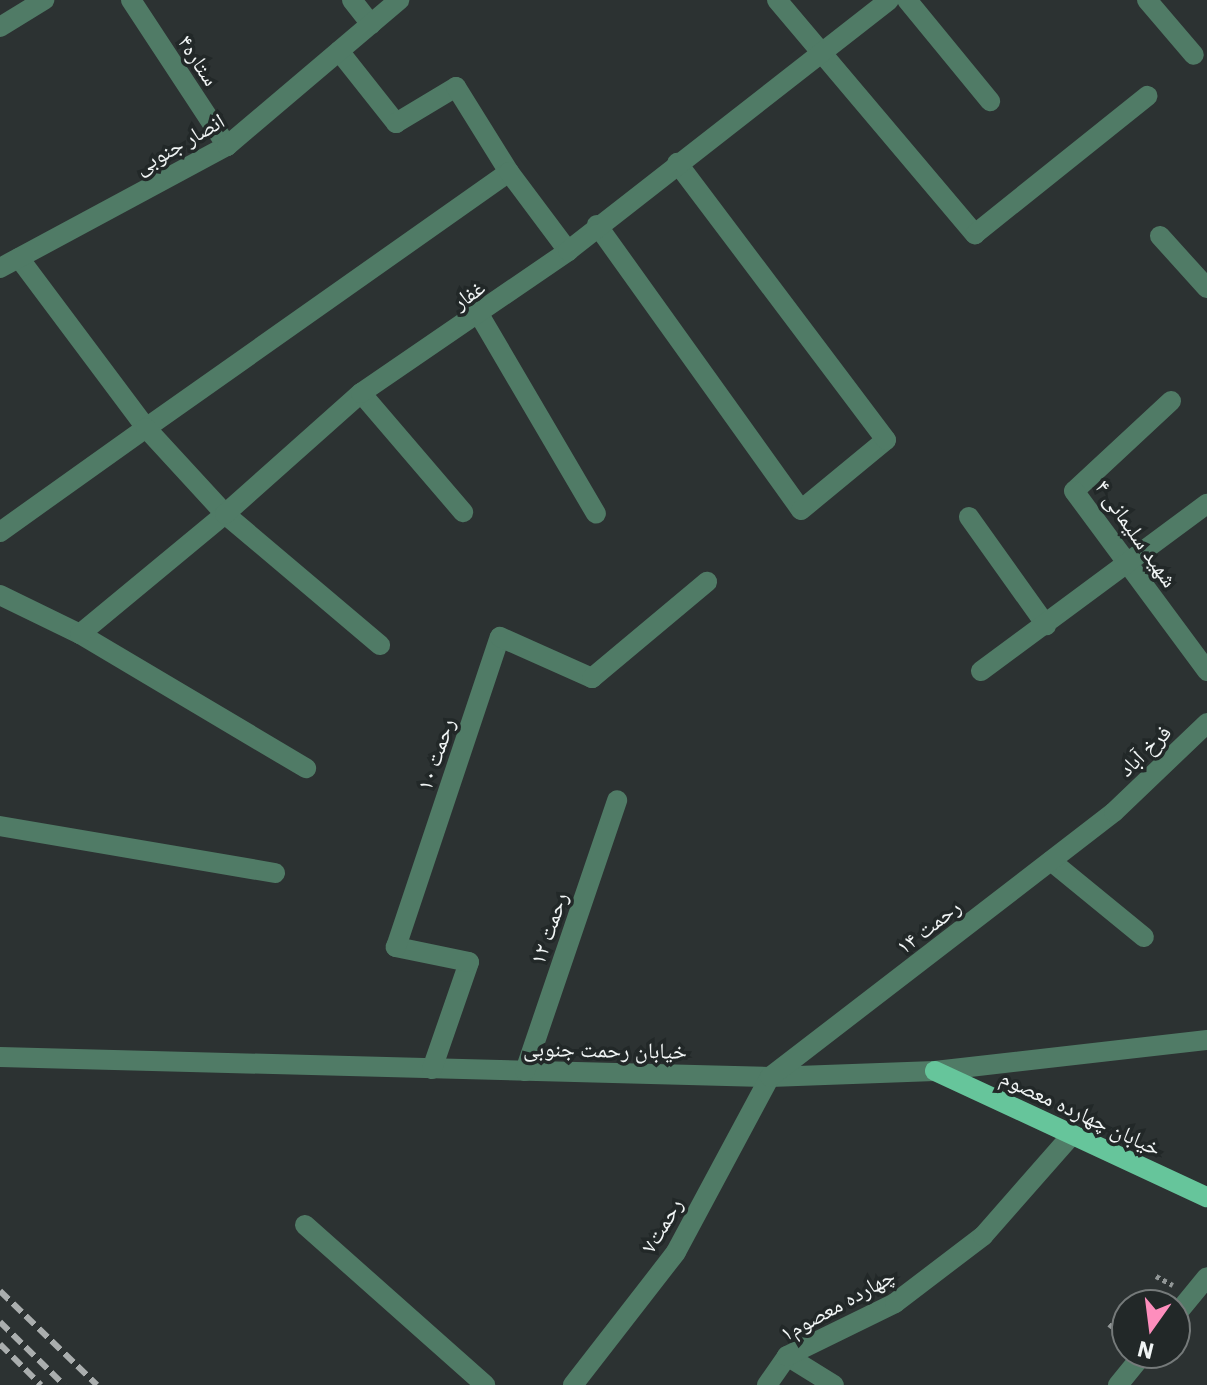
<!DOCTYPE html>
<meta charset="utf-8">
<style>
body{margin:0}
#map{position:relative;width:1207px;height:1385px;overflow:hidden;background:#2c3232;font-family:"IBM Plex Sans","Noto Naskh Arabic",sans-serif}
div>[style]{position:absolute}
[style*='--x']{left:calc(var(--x)*1px);top:calc(var(--y)*1px);width:calc(var(--w)*1px);rotate:calc(var(--a)*1deg)}
.path>*{height:5px;margin-top:-2.5px;transform-origin:0;background:repeating-linear-gradient(90deg,#919696 0 4px,transparent 0 8px)}
.minor>*{height:20px;margin:-10px;padding:0 10px;transform-origin:10px;border-radius:10px;background:#507b66}
.major>*{height:20px;margin:-10px;padding:0 10px;transform-origin:10px;border-radius:10px;background:#66c59b}
.rail>*{height:6px;margin-top:-3px;transform-origin:0;background:repeating-linear-gradient(90deg,#aaaeae 0 12px,transparent 0 18px)}
span{translate:-50% -50%;white-space:nowrap;text-align:center;line-height:1.15;-webkit-text-stroke:7px #222828;paint-order:stroke}
.street-label{font-size:22px;color:#f1f5f5}
.north{position:absolute;left:1111px;top:1289px;width:80px;height:80px;box-sizing:border-box;background:#222828;border:2px solid #757a7a;border-radius:50%;rotate:194deg;font-size:22px;font-weight:700;line-height:32px;text-align:center;color:#f1f5f5}
.north::after{content:'';display:block;margin:auto;width:28px;height:36px;background:#fe8ebd;clip-path:polygon(50% 0,100% 100%,50% 72%,0 100%)}
</style>
<div id="map">
<div class="path">
<i style="--x:1156;--y:1276;--w:19;--a:28"></i>
<i style="--x:1109;--y:1324;--w:23;--a:38"></i>
</div>
<div class="minor">
<i style="--x:131;--y:0;--w:175;--a:56.7"></i>
<i style="--x:352;--y:0;--w:31;--a:52"></i>
<i style="--x:777;--y:0;--w:307;--a:49.8"></i>
<i style="--x:975;--y:234;--w:221;--a:-38.7"></i>
<i style="--x:907;--y:0;--w:131;--a:50.6"></i>
<i style="--x:1147;--y:0;--w:72;--a:49.5"></i>
<i style="--x:0;--y:27;--w:52;--a:-31.5"></i>
<i style="--x:339;--y:51;--w:92;--a:51.6"></i>
<i style="--x:396;--y:123;--w:70;--a:-31"></i>
<i style="--x:456;--y:87;--w:100;--a:58.1"></i>
<i style="--x:597;--y:225;--w:350;--a:54.4"></i>
<i style="--x:801;--y:510;--w:110;--a:-39.5"></i>
<i style="--x:886;--y:440;--w:347;--a:-127"></i>
<i style="--x:1160;--y:236;--w:70;--a:47.9"></i>
<i style="--x:19;--y:258;--w:212;--a:53.2"></i>
<i style="--x:146;--y:428;--w:444;--a:-35.2"></i>
<i style="--x:509;--y:172;--w:99;--a:53.2"></i>
<i style="--x:0;--y:268;--w:258;--a:-28.3"></i>
<i style="--x:227;--y:146;--w:226;--a:-40.3"></i>
<i style="--x:480;--y:316;--w:229;--a:59.6"></i>
<i style="--x:361;--y:393;--w:157;--a:49.4"></i>
<i style="--x:1171;--y:401;--w:132;--a:137.1"></i>
<i style="--x:1074;--y:491;--w:224;--a:53.5"></i>
<i style="--x:969;--y:517;--w:133;--a:54.5"></i>
<i style="--x:0;--y:532;--w:179;--a:-35.5"></i>
<i style="--x:146;--y:428;--w:117;--a:47.4"></i>
<i style="--x:225;--y:514;--w:203;--a:40.2"></i>
<i style="--x:0;--y:595;--w:89;--a:26"></i>
<i style="--x:80;--y:634;--w:263;--a:30.7"></i>
<i style="--x:80;--y:634;--w:188;--a:-39.6"></i>
<i style="--x:225;--y:514;--w:182;--a:-41.7"></i>
<i style="--x:361;--y:393;--w:251;--a:-34.4"></i>
<i style="--x:568;--y:251;--w:407;--a:-38"></i>
<i style="--x:981;--y:671;--w:281;--a:-36.5"></i>
<i style="--x:0;--y:826;--w:279;--a:9.7"></i>
<i style="--x:1051;--y:861;--w:120;--a:39.3"></i>
<i style="--x:0;--y:1057;--w:770;--a:1.49"></i>
<i style="--x:770;--y:1077;--w:165;--a:-2.1"></i>
<i style="--x:935;--y:1071;--w:274;--a:-6.5"></i>
<i style="--x:432;--y:1069;--w:113;--a:-70.9"></i>
<i style="--x:469;--y:962;--w:75;--a:-168.4"></i>
<i style="--x:396;--y:947;--w:327;--a:-71.5"></i>
<i style="--x:500;--y:637;--w:101;--a:24"></i>
<i style="--x:592;--y:678;--w:150;--a:-39.9"></i>
<i style="--x:525;--y:1071;--w:286;--a:-71.2"></i>
<i style="--x:305;--y:1225;--w:241;--a:41.6"></i>
<i style="--x:1175;--y:1316;--w:50;--a:-50.6"></i>
<i style="--x:787;--y:1356;--w:55;--a:31.7"></i>
<i style="--x:573;--y:1385;--w:168;--a:-52.2"></i>
<i style="--x:676;--y:1252;--w:199;--a:-61.8"></i>
<i style="--x:770;--y:1077;--w:434;--a:-37.6"></i>
<i style="--x:1114;--y:812;--w:129;--a:-43.7"></i>
<i style="--x:767;--y:1385;--w:35;--a:-55"></i>
<i style="--x:787;--y:1356;--w:120;--a:-26.1"></i>
<i style="--x:895;--y:1303;--w:111;--a:-37.3"></i>
<i style="--x:983;--y:1236;--w:133;--a:-48.7"></i>
<i style="--x:1118;--y:1385;--w:41;--a:-50.9"></i>
</div>
<div class="major">
<i style="--x:935;--y:1071;--w:300;--a:24.9"></i>
</div>
<div class="rail">
<i style="--x:0;--y:1291;--w:135;--a:44.1"></i>
<i style="--x:0;--y:1322;--w:90;--a:44.5"></i>
<i style="--x:0;--y:1344;--w:58;--a:45"></i>
</div>
<div class="street-label">
<span style="left:199px;top:60px;rotate:57deg">ستاره۴</span>
<span style="left:179px;top:143px;rotate:-30deg">انصار جنوبی</span>
<span style="left:468px;top:294px;rotate:-35deg">غفار</span>
<span style="left:1137px;top:533px;rotate:55deg">شهید سلیمانی ۴</span>
<span style="left:1144px;top:750px;rotate:-44deg">فرخ آباد</span>
<span style="left:435px;top:754px;rotate:-71deg">رحمت ۱۰</span>
<span style="left:928px;top:926px;rotate:-38deg">رحمت ۱۴</span>
<span style="left:548px;top:928px;rotate:-71deg">رحمت ۱۲</span>
<span style="left:605px;top:1049px;rotate:1deg">خیابان رحمت جنوبی</span>
<span style="left:1081px;top:1112px;rotate:25deg">خیابان چهارده معصوم</span>
<span style="left:661px;top:1225px;rotate:-59deg">رحمت۷</span>
<span style="left:837px;top:1304px;rotate:-29deg">چهارده معصوم۱</span>
</div>
<div class="north">N</div>
</div>
